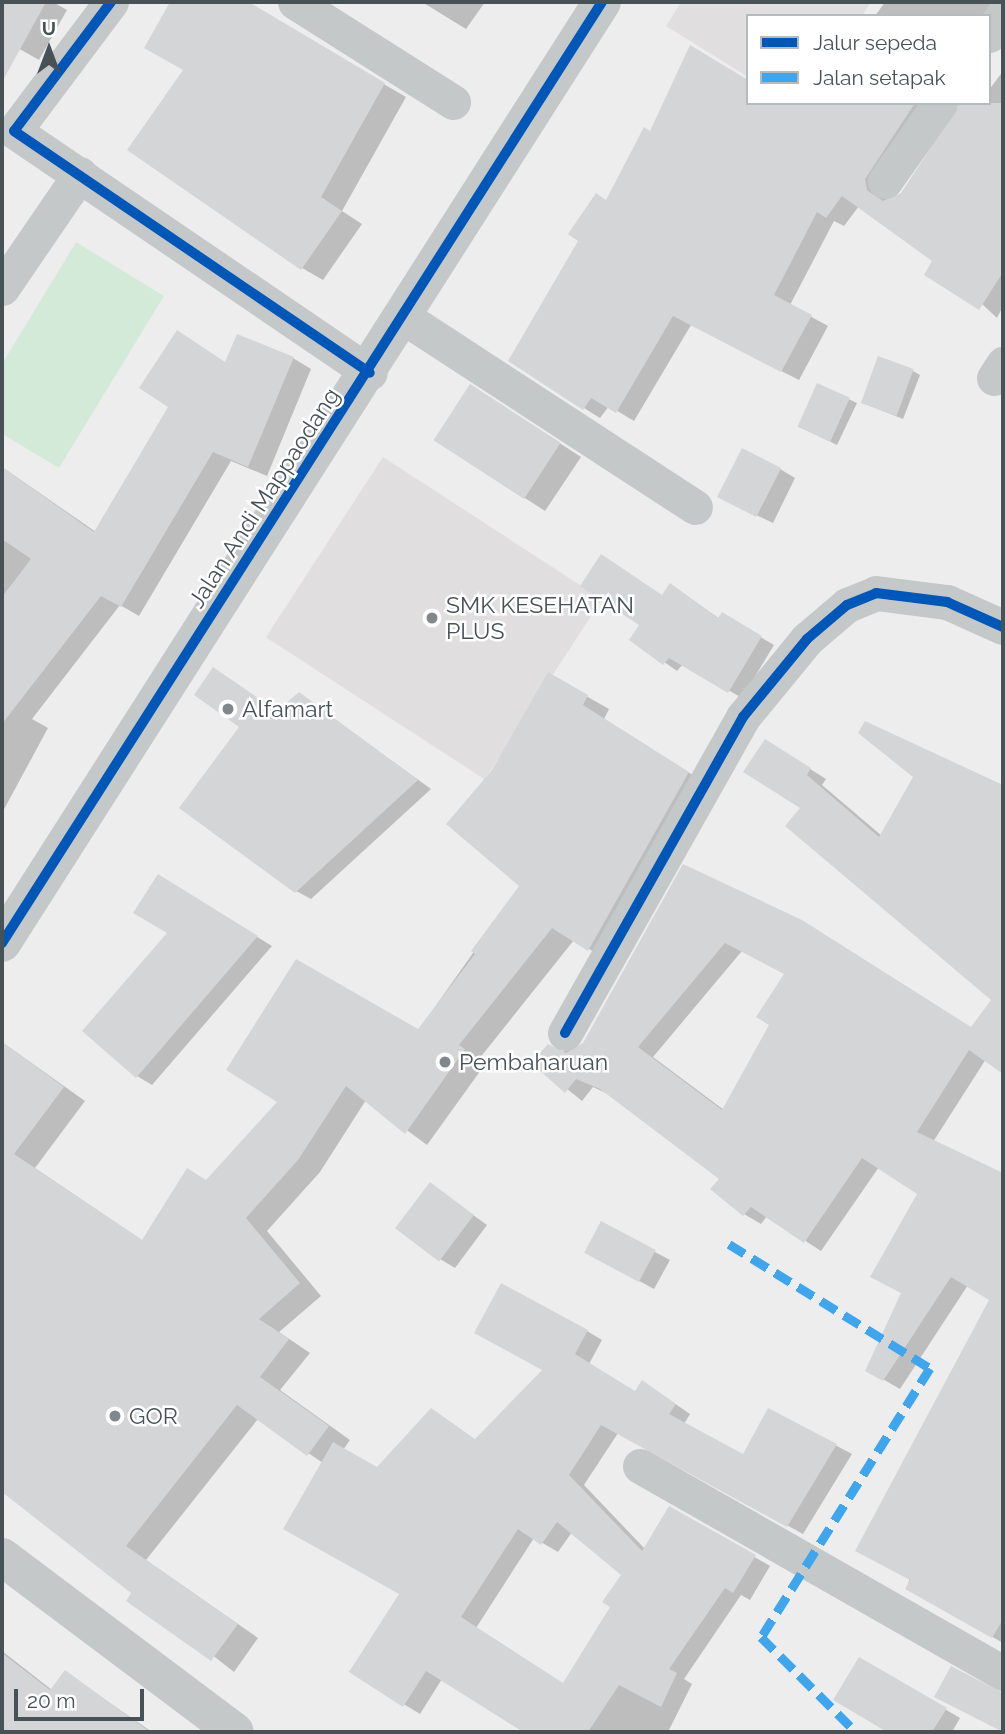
<!DOCTYPE html>
<style>
body{margin:0}
#map{position:relative;width:1005px;height:1734px;overflow:hidden;background:#eeeded;font-family:Raleway,sans-serif}
div>[style]{position:absolute}
[style*='--x']{left:calc(var(--x)*1px);top:calc(var(--y)*1px);width:calc(var(--w)*1px);rotate:calc(var(--a)*1deg)}
.education>*{inset:0;background:#e0dedf;transform-origin:0 0}
.green>*{inset:0;background:#d4ead9}
.shadow>*{inset:0;background:#0003}
.building>*{inset:0;background:#d4d5d6;transform-origin:0 0}
.minor>*{height:35px;margin:-17.5px;padding:0 17.5px;transform-origin:17.5px;border-radius:17.5px;background:#c5c8c8}
.tertiary>*{height:38px;margin:-19px;padding:0 19px;transform-origin:19px;border-radius:19px;background:#c5c8c8}
.quiet>*{height:9px;margin-top:-4.5px;transform-origin:0;background:repeating-linear-gradient(90deg,#3fa5ed 0 18px,transparent 0 27px)}
.cycleway>*{height:10px;margin:-5px;padding:0 5px;transform-origin:5px;border-radius:5px;background:#0057b8}
.dots>*{width:19px;height:19px;translate:-50% -50%;box-sizing:border-box;border:4px solid #fff;border-radius:50%}
span{translate:-50% -50%;white-space:nowrap;text-align:center;line-height:1.15;-webkit-text-stroke:5px #fff;paint-order:stroke}
.street-label{font-size:23px;color:#475257}
.poi-label{font-size:23px;color:#475257}
.left{translate:0 -50%;text-align:left}
.frame{position:absolute;inset:0;border:4px solid #475257;pointer-events:none}
.legend{position:absolute;left:746px;top:14px;width:245px;height:91px;box-sizing:border-box;background:#fff;border:2px solid #b5babc;margin:0;padding:9px 12px;list-style:none;font-size:21px;color:#475257}
.legend li{display:flex;align-items:center;gap:14px;height:35px}
.legend b{width:35px;border:2px solid #b5babc}
.north{position:absolute;left:14px;top:14px;width:70px;height:70px;-webkit-text-stroke:5px #fff;paint-order:stroke;rotate:0deg;font-size:19px;font-weight:700;line-height:28px;text-align:center;color:#475257}
.north::after{content:'';display:block;margin:auto;width:24px;height:32px;background:#475257;clip-path:polygon(50% 0,100% 100%,50% 72%,0 100%)}
.scale{position:absolute;left:14px;top:1689px;width:130px;height:32px;box-sizing:border-box;border:4px solid #475257;border-top:0;padding-left:9px;font-size:21px;line-height:24px;white-space:nowrap;color:#475257;-webkit-text-stroke:5px #fff;paint-order:stroke}
</style>
<div id="map">
<div class="education">
<i style="clip-path:polygon(681px 2px,871px 2px,862px 16px,748px 16px,748px 77px,666px 26px)"></i>
<i style="left:383px;top:457px;width:261px;height:215px;rotate:33deg"></i>
</div>
<div class="green">
<i style="clip-path:polygon(76px 242px,164px 296px,59px 468px,2px 434px,2px 364px)"></i>
</div>
<div class="shadow">
<i style="clip-path:polygon(2px 2px,53px 2px,67px 10px,39px 60px,2px 39px)"></i>
<i style="clip-path:polygon(172px 2px,243px 2px,406px 97px,342px 211px,362px 224px,323px 280px,302px 268px,185px 70px,147px 48px)"></i>
<i style="clip-path:polygon(422px 2px,485px 2px,466px 29px)"></i>
<i style="clip-path:polygon(885px 2px,1003px 2px,989px 16px,875px 16px)"></i>
<i style="clip-path:polygon(1003px 71px,1003px 306px,997px 318px,935px 260px,859px 206px,844px 226px,834px 221px,790px 305px,828px 326px,799px 380px,691px 325px,634px 421px,609px 406px,600px 418px,584px 408px,607px 202px,651px 133px,748px 103px,939px 103px,883px 198px,902px 195px,959px 114px,957px 103px,989px 103px,989px 90px)"></i>
<i style="clip-path:polygon(293px 358px,311px 369px,267px 476px,231px 461px,139px 616px,120px 605px,32px 719px,48px 728px,2px 813px,2px 467px,96px 532px,226px 363px)"></i>
<i style="clip-path:polygon(913px 371px,920px 375px,903px 419px,863px 403px)"></i>
<i style="clip-path:polygon(818px 385px,857px 403px,837px 445px,806px 430px)"></i>
<i style="clip-path:polygon(492px 399px,581px 457px,545px 511px,434px 439px)"></i>
<i style="clip-path:polygon(780px 469px,795px 478px,773px 523px,735px 505px)"></i>
<i style="clip-path:polygon(671px 585px,720px 619px,723px 615px,774px 645px,742px 698px,683px 664px,677px 671px,631px 639px)"></i>
<i style="clip-path:polygon(evenodd,549px 675px,609px 709px,604px 719px,710px 786px,611px 962px,574px 940px,479px 1059px,486px 1063px,427px 1145px,366px 1100px,320px 1172px,267px 1231px,321px 1296px,279px 1332px,310px 1353px,280px 1390px,350px 1440px,343px 1450px,378px 1469px,477px 1440px,587px 1331px,602px 1340px,589px 1364px,636px 1393px,658px 1392px,690px 1414px,684px 1424px,744px 1457px,769px 1410px,852px 1454px,803px 1534px,618px 1433px,584px 1485px,645px 1549px,670px 1508px,770px 1566px,750px 1600px,741px 1595px,684px 1679px,692px 1684px,668px 1732px,526px 1732px,442px 1679px,420px 1714px,351px 1672px,402px 1593px,323px 1463px,258px 1419px,146px 1560px,258px 1638px,234px 1672px,2px 1490px,2px 1042px,85px 1101px,35px 1168px,143px 1241px,207px 1182px,418px 1031px,521px 885px,493px 771px,549px 675px,572px 1532px,623px 1575px,612px 1607px,564px 1685px,476px 1628px,534px 1538px,558px 1552px,572px 1532px)"></i>
<i style="clip-path:polygon(299px 694px,431px 789px,311px 899px,296px 891px,278px 712px)"></i>
<i style="clip-path:polygon(evenodd,866px 724px,1003px 787px,1003px 1072px,986px 1059px,933px 1142px,1003px 1175px,1003px 1306px,968px 1285px,900px 1389px,867px 1370px,903px 1293px,920px 1193px,879px 1167px,821px 1251px,767px 1216px,761px 1224px,744px 1214px,721px 1179px,608px 1094px,593px 1087px,582px 1101px,534px 1062px,584px 1044px,684px 866px,972px 1029px,993px 999px,803px 808px,782px 751px,826px 779px,822px 785px,882px 836px,916px 776px,866px 724px,742px 951px,786px 974px,771px 1025px,724px 1110px,653px 1057px,742px 951px)"></i>
<i style="clip-path:polygon(173px 885px,272px 946px,152px 1085px,137px 1076px,170px 933px)"></i>
<i style="clip-path:polygon(430px 1184px,487px 1225px,455px 1268px,440px 1259px)"></i>
<i style="clip-path:polygon(586px 1252px,655px 1252px,670px 1260px,654px 1289px)"></i>
<i style="clip-path:polygon(982px 1317px,1003px 1327px,1003px 1643px,907px 1588px)"></i>
<i style="clip-path:polygon(2px 1651px,52px 1690px,65px 1672px,152px 1732px,2px 1732px)"></i>
<i style="clip-path:polygon(860px 1659px,960px 1718px,952px 1732px,891px 1732px,836px 1700px)"></i>
</div>
<div class="building">
<i style="clip-path:polygon(2px 2px,46px 2px,2px 82px)"></i>
<i style="clip-path:polygon(170px 2px,249px 2px,385px 83px,321px 197px,342px 211px,301px 270px,127px 150px,183px 70px,144px 48px)"></i>
<i style="clip-path:polygon(690px 45px,748px 80px,748px 103px,915px 103px,865px 179px,867px 190px,883px 201px,901px 193px,960px 103px,1003px 103px,1003px 272px,979px 310px,924px 275px,932px 261px,842px 196px,826px 218px,817px 212px,774px 295px,812px 315px,781px 372px,673px 316px,616px 413px,591px 398px,583px 410px,508px 361px,578px 241px,568px 234px,596px 193px,606px 200px,644px 127px,650px 131px)"></i>
<i style="clip-path:polygon(177px 330px,225px 362px,237px 334px,294px 357px,248px 467px,213px 452px,121px 607px,101px 596px,2px 724px,2px 597px,31px 559px,2px 539px,2px 467px,94px 532px,168px 407px,139px 388px)"></i>
<i style="left:878px;top:356px;width:38px;height:50px;rotate:20deg"></i>
<i style="left:817px;top:383px;width:36px;height:48px;rotate:24deg"></i>
<i style="left:470px;top:384px;width:108px;height:67px;rotate:33deg"></i>
<i style="left:742px;top:448px;width:44px;height:55px;rotate:27deg"></i>
<i style="clip-path:polygon(601px 554px,662px 595px,670px 583px,718px 618px,722px 612px,762px 636px,728px 693px,669px 658px,663px 665px,629px 640px,639px 625px,580px 586px)"></i>
<i style="clip-path:polygon(213px 667px,277px 711px,299px 692px,418px 780px,295px 893px,179px 808px,239px 727px,194px 695px)"></i>
<i style="clip-path:polygon(548px 672px,588px 695px,583px 705px,689px 772px,588px 951px,552px 928px,459px 1045px,465px 1049px,405px 1134px,346px 1086px,298px 1160px,246px 1218px,300px 1283px,259px 1319px,289px 1339px,260px 1377px,329px 1426px,307px 1456px,237px 1405px,126px 1546px,238px 1624px,211px 1661px,126px 1601px,131px 1593px,2px 1492px,2px 1042px,64px 1087px,14px 1154px,142px 1240px,187px 1168px,206px 1180px,277px 1102px,226px 1070px,296px 959px,418px 1029px,475px 954px,471px 951px,519px 886px,446px 824px,492px 770px)"></i>
<i style="clip-path:polygon(evenodd,865px 721px,1003px 785px,1003px 1074px,969px 1050px,917px 1132px,1003px 1173px,1003px 1619px,992px 1638px,905px 1589px,910px 1580px,855px 1551px,989px 1300px,951px 1277px,883px 1381px,865px 1371px,901px 1293px,870px 1277px,917px 1194px,862px 1158px,804px 1243px,751px 1207px,743px 1216px,710px 1189px,719px 1179px,600px 1089px,576px 1079px,565px 1093px,531px 1063px,548px 1044px,566px 1053px,583px 1043px,683px 864px,802px 920px,971px 1027px,991px 1000px,785px 826px,800px 808px,743px 772px,765px 739px,811px 768px,807px 775px,879px 837px,913px 777px,858px 733px,865px 721px,725px 943px,784px 974px,756px 1017px,769px 1025px,722px 1110px,638px 1047px,725px 943px)"></i>
<i style="clip-path:polygon(158px 874px,258px 936px,136px 1078px,82px 1031px,167px 933px,133px 913px)"></i>
<i style="left:430px;top:1182px;width:55px;height:58px;rotate:37deg"></i>
<i style="left:601px;top:1221px;width:62px;height:36px;rotate:28deg"></i>
<i style="clip-path:polygon(evenodd,501px 1283px,588px 1330px,575px 1354px,635px 1391px,642px 1380px,676px 1404px,669px 1414px,743px 1454px,768px 1408px,837px 1444px,787px 1527px,601px 1425px,569px 1475px,642px 1551px,669px 1506px,756px 1555px,733px 1593px,725px 1588px,669px 1669px,677px 1673px,661px 1707px,619px 1685px,588px 1732px,523px 1732px,426px 1671px,403px 1707px,349px 1672px,399px 1594px,283px 1529px,333px 1442px,377px 1467px,431px 1408px,475px 1439px,542px 1370px,474px 1333px,501px 1283px,557px 1522px,621px 1575px,602px 1602px,610px 1607px,563px 1683px,461px 1617px,518px 1529px,541px 1545px,557px 1522px)"></i>
<i style="clip-path:polygon(2px 1653px,50px 1690px,65px 1670px,150px 1732px,2px 1732px)"></i>
<i style="clip-path:polygon(859px 1657px,947px 1708px,932px 1732px,887px 1732px,833px 1700px)"></i>
<i style="clip-path:polygon(951px 1666px,1003px 1693px,1003px 1732px,934px 1697px)"></i>
</div>
<div class="minor">
<i style="--x:111;--y:2;--w:161;--a:126.9"></i>
<i style="--x:14;--y:131;--w:430;--a:34.2"></i>
<i style="--x:295;--y:2;--w:187;--a:32.3"></i>
<i style="--x:989;--y:35;--w:24;--a:-55"></i>
<i style="--x:885;--y:181;--w:95;--a:-54.8"></i>
<i style="--x:2;--y:288;--w:138;--a:-55.6"></i>
<i style="--x:405;--y:318;--w:346;--a:33.1"></i>
<i style="--x:994;--y:378;--w:17;--a:-57"></i>
<i style="--x:565;--y:1033;--w:363;--a:-60.6"></i>
<i style="--x:743;--y:717;--w:101;--a:-50.6"></i>
<i style="--x:807;--y:639;--w:52;--a:-40.4"></i>
<i style="--x:847;--y:605;--w:31;--a:-22"></i>
<i style="--x:876;--y:593;--w:72;--a:7.2"></i>
<i style="--x:947;--y:602;--w:61;--a:24.1"></i>
<i style="--x:640;--y:1466;--w:418;--a:29.7"></i>
</div>
<div class="tertiary">
<i style="--x:2;--y:943;--w:1116;--a:-57.48"></i>
<i style="--x:2;--y:1557;--w:291;--a:36.9"></i>
</div>
<div class="quiet">
<i style="--x:729;--y:1244;--w:236;--a:31.7"></i>
<i style="--x:930;--y:1368;--w:318;--a:122.1"></i>
<i style="--x:761;--y:1637;--w:134;--a:45"></i>
</div>
<div class="cycleway">
<i style="--x:111;--y:2;--w:161;--a:126.9"></i>
<i style="--x:14;--y:131;--w:430;--a:34.2"></i>
<i style="--x:2;--y:943;--w:1116;--a:-57.48"></i>
<i style="--x:565;--y:1033;--w:363;--a:-60.6"></i>
<i style="--x:743;--y:717;--w:101;--a:-50.6"></i>
<i style="--x:807;--y:639;--w:52;--a:-40.4"></i>
<i style="--x:847;--y:605;--w:31;--a:-22"></i>
<i style="--x:876;--y:593;--w:72;--a:7.2"></i>
<i style="--x:947;--y:602;--w:61;--a:24.1"></i>
</div>
<div class="dots">
<i style="left:432px;top:618px;background:#81888c"></i>
<i style="left:228px;top:709px;background:#81888c"></i>
<i style="left:445px;top:1062px;background:#81888c"></i>
<i style="left:115px;top:1416px;background:#81888c"></i>
</div>
<div class="street-label">
<span style="left:264px;top:498px;rotate:-57deg">Jalan Andi Mappaodang</span>
</div>
<div class="poi-label">
<span class="left" style="left:446px;top:618px">SMK KESEHATAN<br>PLUS</span>
<span class="left" style="left:242px;top:709px">Alfamart</span>
<span class="left" style="left:459px;top:1062px">Pembaharuan</span>
<span class="left" style="left:129px;top:1416px">GOR</span>
</div>
<div class="frame"></div>
<ul class="legend">
<li><b style="height:9px;background:#0057b8"></b>Jalur sepeda</li>
<li><b style="height:9px;background:#3fa5ed"></b>Jalan setapak</li>
</ul>
<div class="north">U</div>
<div class="scale">20 m</div>
</div>
